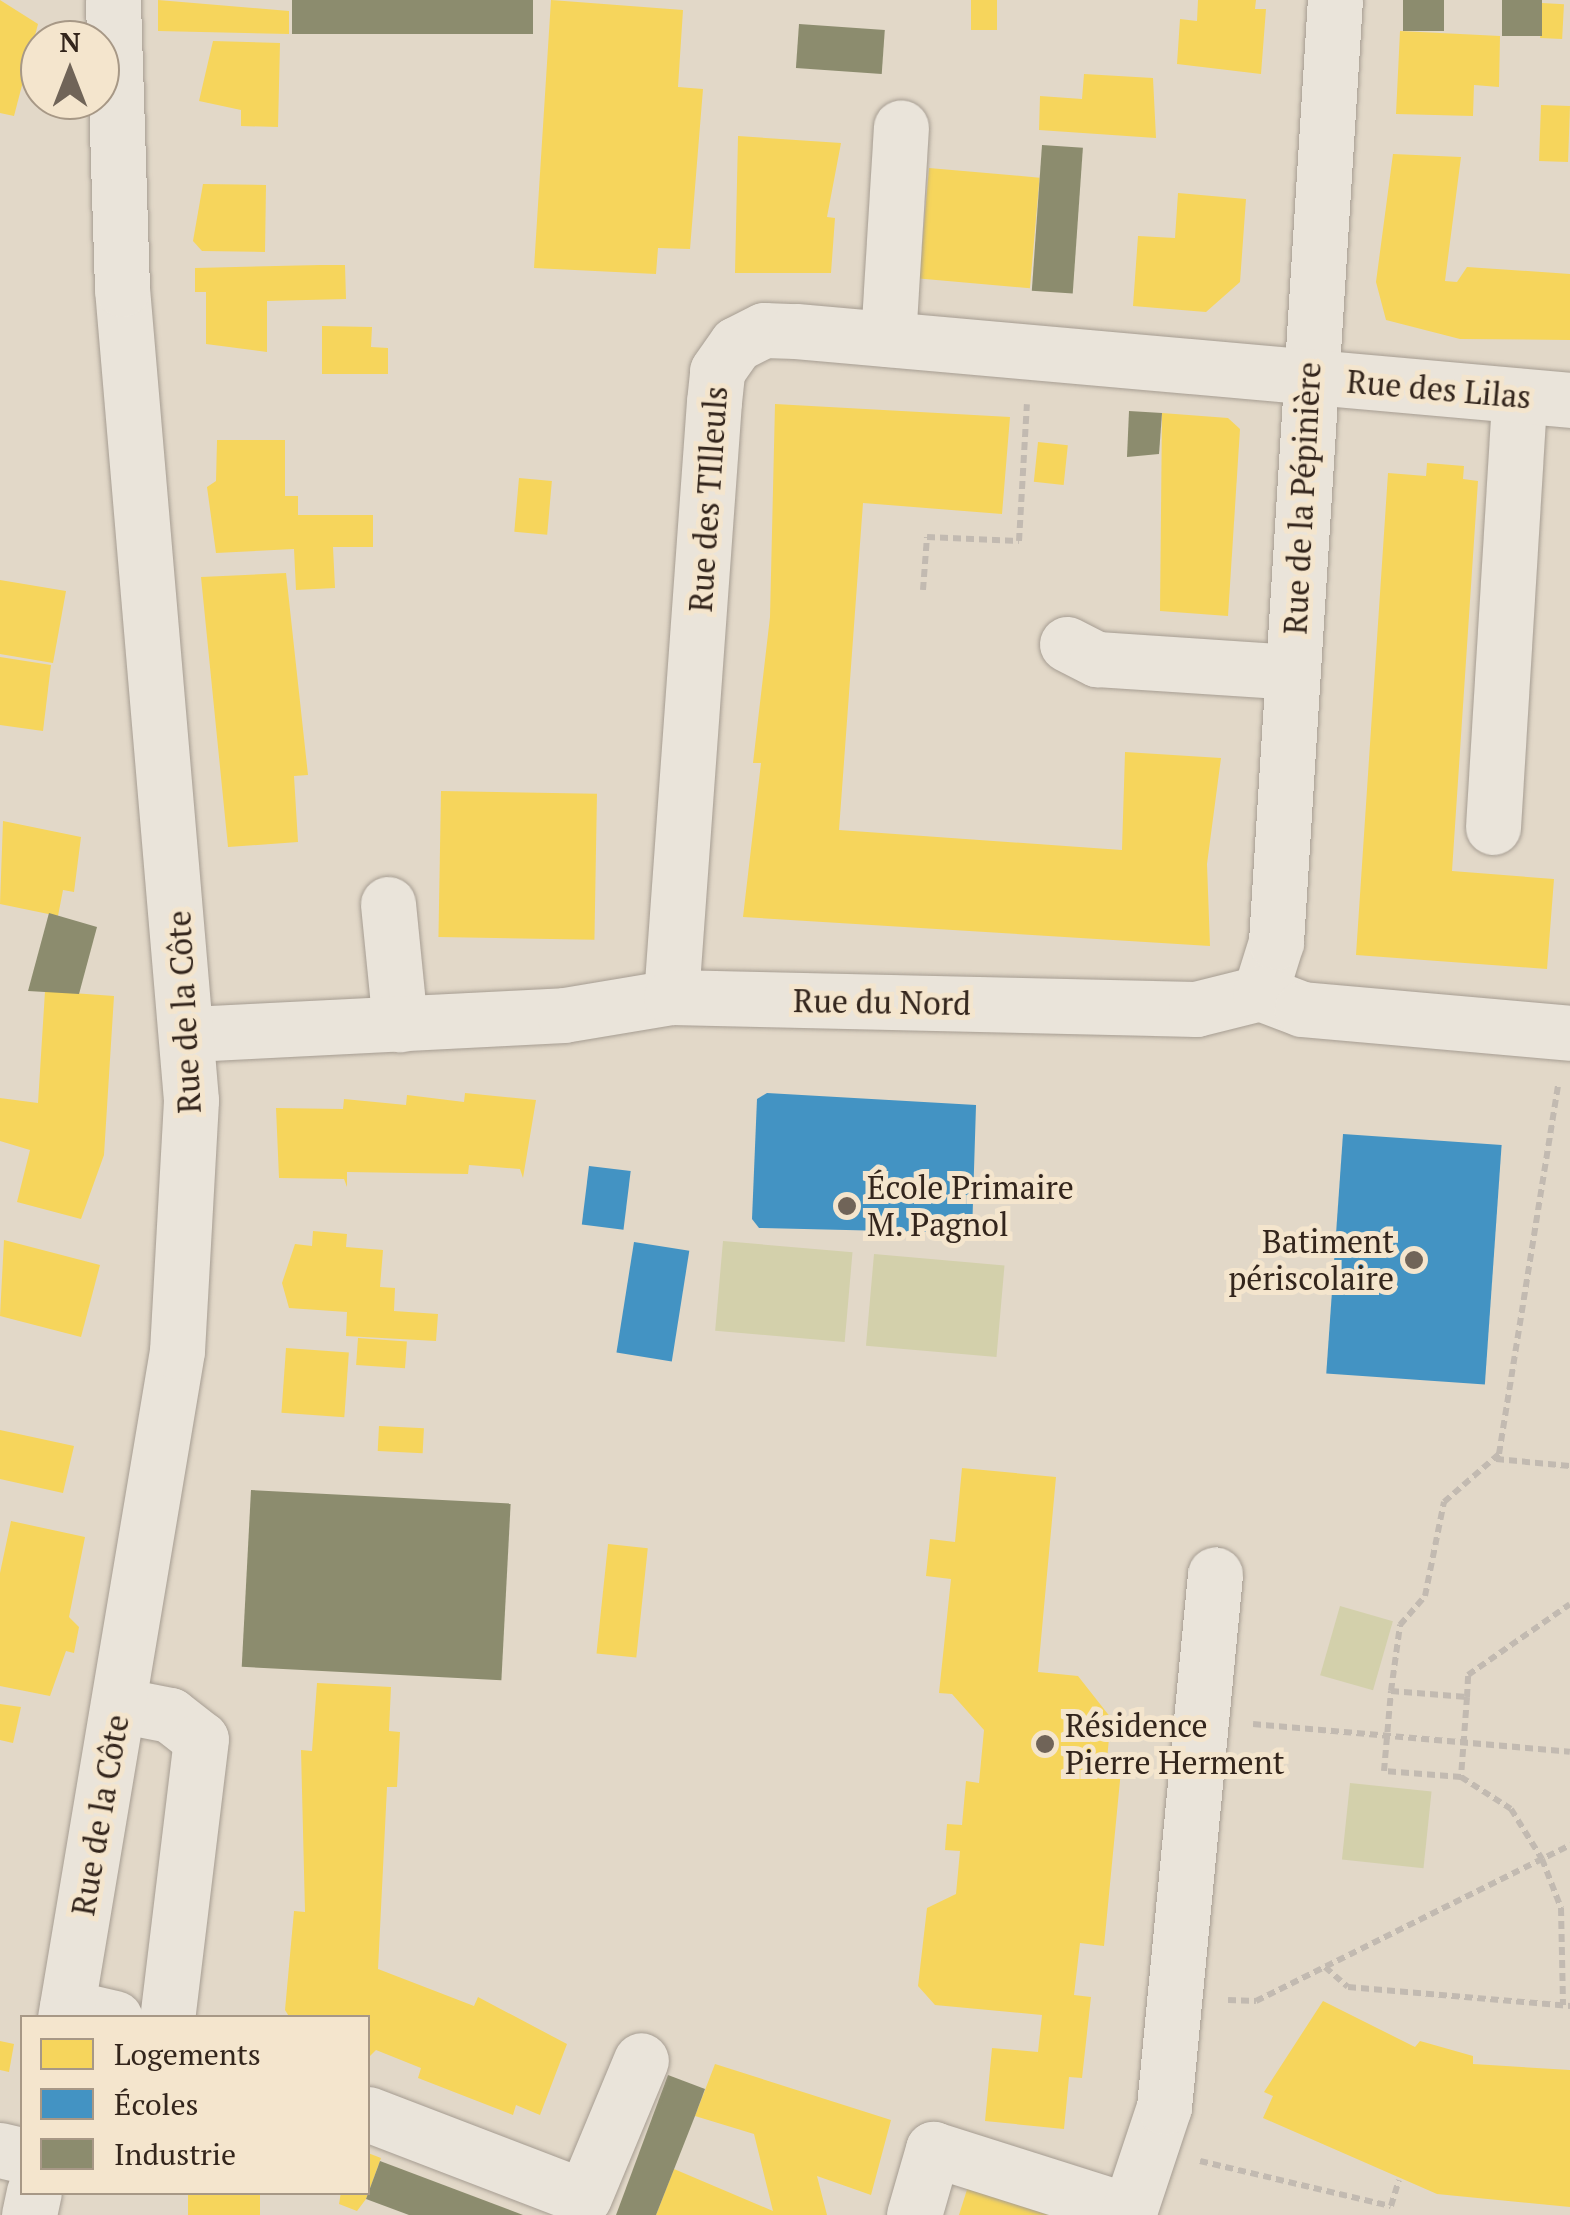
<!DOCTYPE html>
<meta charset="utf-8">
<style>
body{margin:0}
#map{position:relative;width:1570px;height:2215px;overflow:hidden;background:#e2d8c8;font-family:"PT Serif",serif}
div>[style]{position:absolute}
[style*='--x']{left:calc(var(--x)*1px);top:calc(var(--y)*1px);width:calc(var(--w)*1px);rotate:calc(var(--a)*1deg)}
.green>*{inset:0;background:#d3d0ab;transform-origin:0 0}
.homes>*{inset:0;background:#f6d55c;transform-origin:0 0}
.schools>*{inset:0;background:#4393c3;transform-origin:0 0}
.industry>*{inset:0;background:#8c8c6e;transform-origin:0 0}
.path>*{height:6px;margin-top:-3px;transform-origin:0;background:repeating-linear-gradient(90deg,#c2bab1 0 8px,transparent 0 13px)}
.roads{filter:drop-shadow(0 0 2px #a69d92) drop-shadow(0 0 2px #a69d92)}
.minor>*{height:55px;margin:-27.5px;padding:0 27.5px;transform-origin:27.5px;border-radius:27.5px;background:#eae4da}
.dots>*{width:28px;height:28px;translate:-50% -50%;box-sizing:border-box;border:5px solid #f4e5cd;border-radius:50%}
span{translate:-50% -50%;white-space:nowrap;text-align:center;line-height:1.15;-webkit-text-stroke:10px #f4e5cd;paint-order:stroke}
.street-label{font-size:32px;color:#33251c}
.poi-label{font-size:32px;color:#33251c}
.left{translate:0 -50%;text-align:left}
.right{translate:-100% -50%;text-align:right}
.legend{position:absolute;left:20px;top:2015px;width:350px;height:180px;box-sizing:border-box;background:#f4e5cd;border:2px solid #a79886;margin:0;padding:12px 18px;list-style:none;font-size:30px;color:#33251c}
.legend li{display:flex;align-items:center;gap:20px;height:50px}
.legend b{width:50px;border:2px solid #a79886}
.north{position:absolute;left:20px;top:20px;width:100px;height:100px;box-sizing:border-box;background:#f4e5cd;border:2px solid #a79886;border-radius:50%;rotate:0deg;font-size:28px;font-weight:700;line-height:40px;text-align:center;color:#33251c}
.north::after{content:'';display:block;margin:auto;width:35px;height:45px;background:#706458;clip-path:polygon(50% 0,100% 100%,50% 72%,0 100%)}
</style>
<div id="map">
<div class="green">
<i style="left:723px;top:1241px;width:130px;height:90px;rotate:5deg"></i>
<i style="left:874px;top:1254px;width:131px;height:92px;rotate:5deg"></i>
<i style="left:1340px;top:1606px;width:55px;height:72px;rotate:16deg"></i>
<i style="left:1350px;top:1783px;width:82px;height:77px;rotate:6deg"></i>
</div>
<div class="homes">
<i style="clip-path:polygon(0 0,38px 24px,14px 116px,0 113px)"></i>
<i style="clip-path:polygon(158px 0,289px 11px,289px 34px,158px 31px)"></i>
<i style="clip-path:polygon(551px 0,683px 10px,678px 87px,703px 89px,690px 249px,658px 248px,656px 274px,534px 268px)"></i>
<i style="left:971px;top:0;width:26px;height:30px"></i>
<i style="clip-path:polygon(1198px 0,1256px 0,1255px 9px,1266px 9px,1261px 74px,1177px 64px,1180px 19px,1197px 21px)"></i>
<i style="left:1542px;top:3px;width:22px;height:35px;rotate:3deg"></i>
<i style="clip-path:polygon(1400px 31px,1500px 36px,1499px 87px,1474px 85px,1473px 116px,1396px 114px)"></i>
<i style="clip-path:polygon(213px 41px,280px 43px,278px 127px,241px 126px,241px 110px,199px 101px)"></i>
<i style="clip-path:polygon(1084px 74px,1153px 78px,1156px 138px,1039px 130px,1040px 96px,1082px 99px)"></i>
<i style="left:1541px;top:105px;width:29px;height:56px;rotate:2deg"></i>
<i style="clip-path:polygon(738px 136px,841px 143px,827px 217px,835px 218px,831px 273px,735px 273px)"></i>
<i style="clip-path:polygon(1393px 154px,1461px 157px,1445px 281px,1457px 282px,1467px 267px,1570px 274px,1570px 340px,1460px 339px,1386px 320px,1376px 282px)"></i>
<i style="left:929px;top:168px;width:111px;height:111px;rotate:5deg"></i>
<i style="clip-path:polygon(203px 184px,266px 185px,265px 252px,202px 251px,193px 241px)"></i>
<i style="clip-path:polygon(1178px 193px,1246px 199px,1240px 282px,1206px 312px,1133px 306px,1138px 236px,1175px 238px)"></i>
<i style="clip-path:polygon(320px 265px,345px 265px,346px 299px,267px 301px,267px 352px,206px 344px,206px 292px,195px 292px,195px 268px)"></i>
<i style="clip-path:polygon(322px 326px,372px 327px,371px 347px,388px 348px,388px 374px,322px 374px)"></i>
<i style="clip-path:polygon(775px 404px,1010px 417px,1002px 514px,863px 503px,839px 830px,1122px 850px,1125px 752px,1221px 758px,1207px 864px,1210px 946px,743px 917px,761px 763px,753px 763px,770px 617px)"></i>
<i style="clip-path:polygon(1162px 413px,1228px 418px,1240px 429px,1228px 616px,1160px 611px)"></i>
<i style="clip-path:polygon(217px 440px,285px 440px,285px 496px,298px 496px,298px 515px,373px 515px,373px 547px,333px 547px,335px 588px,296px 590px,294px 549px,216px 553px,207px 487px,216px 481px)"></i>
<i style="left:1038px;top:442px;width:30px;height:40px;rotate:6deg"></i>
<i style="clip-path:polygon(1427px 463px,1464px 466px,1463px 479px,1478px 481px,1452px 871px,1554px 879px,1547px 969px,1356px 955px,1388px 473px,1426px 476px)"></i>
<i style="left:519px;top:478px;width:33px;height:54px;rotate:5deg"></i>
<i style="clip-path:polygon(286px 573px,308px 775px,294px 776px,298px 842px,228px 847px,201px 577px)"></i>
<i style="clip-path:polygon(0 580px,66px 591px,53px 663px,0 654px)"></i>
<i style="clip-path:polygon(0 657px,51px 665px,43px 731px,0 725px)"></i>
<i style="left:441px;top:791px;width:156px;height:146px;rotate:1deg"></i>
<i style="clip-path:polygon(3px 821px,81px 837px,74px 892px,63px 890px,58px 916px,0 904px)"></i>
<i style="clip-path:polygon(45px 991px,114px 996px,104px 1155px,81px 1219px,17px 1202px,30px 1150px,0 1141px,0 1098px,38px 1103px)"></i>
<i style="clip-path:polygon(465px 1093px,536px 1100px,523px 1178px,520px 1169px,469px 1165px,468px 1174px,347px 1172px,347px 1187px,344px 1179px,279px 1178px,276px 1108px,343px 1109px,344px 1099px,406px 1105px,407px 1095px,464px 1102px)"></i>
<i style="clip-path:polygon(313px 1231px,347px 1234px,346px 1247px,383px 1250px,380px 1287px,395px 1288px,394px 1311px,438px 1314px,436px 1341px,346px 1336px,347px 1312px,289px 1308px,282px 1283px,295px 1244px,312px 1246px)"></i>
<i style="clip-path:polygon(4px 1240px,100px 1265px,81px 1337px,0 1316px)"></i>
<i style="left:358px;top:1338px;width:49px;height:27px;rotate:4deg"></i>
<i style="left:286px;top:1348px;width:63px;height:65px;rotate:4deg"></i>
<i style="left:379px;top:1426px;width:45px;height:25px;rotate:3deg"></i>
<i style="clip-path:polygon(0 1430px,74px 1446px,63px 1493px,0 1479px)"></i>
<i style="clip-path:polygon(962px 1468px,1056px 1477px,1038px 1672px,1078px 1676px,1111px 1718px,1107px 1759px,1122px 1760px,1104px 1946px,1080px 1943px,1074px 1995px,1091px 1997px,1082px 2078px,1069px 2077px,1064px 2129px,985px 2121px,992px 2048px,1038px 2052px,1042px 2015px,935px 2005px,918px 1986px,927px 1908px,956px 1894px,960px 1851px,945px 1850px,947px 1824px,962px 1825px,966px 1781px,979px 1783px,984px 1730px,952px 1694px,939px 1693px,951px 1579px,926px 1576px,930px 1539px,955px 1542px)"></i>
<i style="clip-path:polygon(11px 1521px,85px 1537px,69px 1617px,79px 1627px,74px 1653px,66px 1651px,50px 1696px,0 1686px,0 1573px)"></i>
<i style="left:608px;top:1544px;width:40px;height:110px;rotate:6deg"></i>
<i style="clip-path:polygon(317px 1683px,391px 1687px,389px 1731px,400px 1732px,397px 1787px,387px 1787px,378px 1969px,474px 2006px,478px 1997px,567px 2044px,540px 2115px,516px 2105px,513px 2115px,418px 2078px,421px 2068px,376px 2050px,368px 2058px,368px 2018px,290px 2018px,285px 2010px,294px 1911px,305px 1912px,301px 1750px,312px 1751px)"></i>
<i style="clip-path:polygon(0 1704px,21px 1707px,13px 1743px,0 1740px)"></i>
<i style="clip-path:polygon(1323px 2001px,1415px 2047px,1420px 2041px,1473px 2056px,1473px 2064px,1570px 2070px,1570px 2207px,1437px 2194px,1263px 2118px,1273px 2096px,1264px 2092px)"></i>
<i style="clip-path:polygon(0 2041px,14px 2044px,9px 2072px,0 2070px)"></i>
<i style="clip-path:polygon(715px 2064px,891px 2120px,871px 2195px,817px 2176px,827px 2215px,656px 2215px,674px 2169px,773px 2211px,754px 2134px,695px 2116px)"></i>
<i style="clip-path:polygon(368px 2153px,381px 2158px,366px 2199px,357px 2211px,339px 2204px,341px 2192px,368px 2192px)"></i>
<i style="clip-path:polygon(970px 2180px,1055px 2215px,959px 2215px)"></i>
<i style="left:188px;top:2192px;width:72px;height:23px"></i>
</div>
<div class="schools">
<i style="clip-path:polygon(767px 1093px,976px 1105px,972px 1233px,759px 1228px,752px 1219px,757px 1099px)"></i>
<i style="left:1343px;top:1134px;width:159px;height:240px;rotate:4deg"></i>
<i style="left:589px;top:1166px;width:42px;height:59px;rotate:7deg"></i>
<i style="left:634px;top:1242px;width:56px;height:112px;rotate:9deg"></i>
</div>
<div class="industry">
<i style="left:292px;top:0;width:241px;height:34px"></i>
<i style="left:1403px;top:0;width:41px;height:31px"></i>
<i style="left:1502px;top:0;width:40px;height:36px"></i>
<i style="left:799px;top:24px;width:86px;height:44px;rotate:4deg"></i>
<i style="left:1042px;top:145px;width:41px;height:146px;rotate:4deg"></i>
<i style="clip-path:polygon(1129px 411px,1162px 413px,1159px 454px,1127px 457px)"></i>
<i style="clip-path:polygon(49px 913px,97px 927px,79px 994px,28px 991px)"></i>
<i style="left:251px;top:1490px;width:260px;height:177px;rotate:3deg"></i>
<i style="clip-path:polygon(668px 2075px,705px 2089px,695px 2116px,656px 2215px,616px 2215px)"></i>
<i style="clip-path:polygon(380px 2161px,523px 2215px,409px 2215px,366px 2199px)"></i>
</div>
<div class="path">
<i style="--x:923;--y:590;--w:53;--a:-85.7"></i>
<i style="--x:927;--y:537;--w:92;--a:2.5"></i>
<i style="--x:1019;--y:541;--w:137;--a:-86.7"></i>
<i style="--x:1496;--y:1459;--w:74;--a:5.4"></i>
<i style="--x:1391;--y:1691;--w:76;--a:4.5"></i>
<i style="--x:1467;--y:1697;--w:80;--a:94.3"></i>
<i style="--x:1461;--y:1777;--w:77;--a:-175.5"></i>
<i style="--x:1384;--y:1771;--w:80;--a:-85"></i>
<i style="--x:1391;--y:1691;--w:67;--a:-82.2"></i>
<i style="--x:1400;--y:1625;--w:38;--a:-49"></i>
<i style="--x:1425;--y:1596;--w:96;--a:-78.6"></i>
<i style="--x:1444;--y:1502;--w:73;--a:-41.1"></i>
<i style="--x:1499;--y:1454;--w:374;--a:-80.9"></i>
<i style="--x:1467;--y:1697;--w:22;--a:-87"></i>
<i style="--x:1468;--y:1675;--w:124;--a:-34.8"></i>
<i style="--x:1253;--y:1724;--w:318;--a:5"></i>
<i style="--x:1461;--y:1777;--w:59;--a:32.6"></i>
<i style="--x:1511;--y:1809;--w:59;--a:58.2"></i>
<i style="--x:1542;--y:1859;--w:53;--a:68.8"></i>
<i style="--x:1561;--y:1908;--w:97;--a:88.8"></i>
<i style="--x:1325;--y:1967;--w:30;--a:41"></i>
<i style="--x:1348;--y:1987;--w:223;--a:4.9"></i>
<i style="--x:1228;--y:2000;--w:28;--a:2"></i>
<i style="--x:1256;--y:2001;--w:351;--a:-26.4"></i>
<i style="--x:1200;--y:2161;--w:196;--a:13.3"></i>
<i style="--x:1391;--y:2206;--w:27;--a:-73"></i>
</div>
<div class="roads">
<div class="minor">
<i style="--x:888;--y:339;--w:212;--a:-86.5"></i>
<i style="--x:1067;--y:644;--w:34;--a:27"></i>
<i style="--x:1097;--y:659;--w:195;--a:3.8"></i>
<i style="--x:1493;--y:827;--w:432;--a:-86.5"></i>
<i style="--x:388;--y:904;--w:121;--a:84.3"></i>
<i style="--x:1260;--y:993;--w:53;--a:-72.6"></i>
<i style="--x:1276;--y:942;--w:944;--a:-86.42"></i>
<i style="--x:671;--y:997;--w:597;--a:-85.87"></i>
<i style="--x:714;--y:402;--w:31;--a:-84"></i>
<i style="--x:717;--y:371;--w:33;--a:-55"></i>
<i style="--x:736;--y:344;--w:31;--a:-27"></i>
<i style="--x:764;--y:330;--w:32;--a:2"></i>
<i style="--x:796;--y:331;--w:777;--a:5.09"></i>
<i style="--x:191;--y:1034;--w:373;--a:-2.9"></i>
<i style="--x:564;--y:1015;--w:109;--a:-9.5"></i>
<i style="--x:671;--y:997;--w:525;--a:1.31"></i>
<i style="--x:1196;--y:1009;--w:66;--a:-14"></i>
<i style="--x:1260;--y:993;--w:45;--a:20.9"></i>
<i style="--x:1302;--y:1009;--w:269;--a:5.1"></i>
<i style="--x:119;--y:1705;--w:52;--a:11.1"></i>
<i style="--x:170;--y:1715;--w:39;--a:38"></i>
<i style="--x:201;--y:1739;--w:281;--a:96.9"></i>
<i style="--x:67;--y:2007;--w:49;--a:12.9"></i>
<i style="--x:65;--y:2018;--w:676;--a:-80.47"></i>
<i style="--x:177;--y:1351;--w:251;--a:-86.8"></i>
<i style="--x:191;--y:1100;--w:814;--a:-94.86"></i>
<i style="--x:122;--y:289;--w:289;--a:-91.8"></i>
<i style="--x:368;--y:2114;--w:231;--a:21"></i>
<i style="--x:584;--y:2197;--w:148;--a:-67.4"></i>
<i style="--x:0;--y:2150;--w:23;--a:13"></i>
<i style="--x:29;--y:2215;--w:24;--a:-78"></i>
<i style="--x:914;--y:2215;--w:69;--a:-73.9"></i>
<i style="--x:933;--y:2149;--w:206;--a:17.6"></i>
<i style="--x:1128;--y:2215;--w:114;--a:-71.6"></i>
<i style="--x:1164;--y:2107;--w:535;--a:-84.53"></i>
</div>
</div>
<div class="dots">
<i style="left:847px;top:1206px;background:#706458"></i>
<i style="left:1414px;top:1260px;background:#706458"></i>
<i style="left:1045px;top:1744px;background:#706458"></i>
</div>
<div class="street-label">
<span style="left:1439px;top:389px;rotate:5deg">Rue des Lilas</span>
<span style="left:1302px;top:498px;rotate:-87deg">Rue de la Pépinière</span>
<span style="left:708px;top:499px;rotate:-86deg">Rue des TIlleuls</span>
<span style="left:882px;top:1002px;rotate:1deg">Rue du Nord</span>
<span style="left:184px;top:1012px;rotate:-93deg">Rue de la Côte</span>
<span style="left:100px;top:1815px;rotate:-80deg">Rue de la Côte</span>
</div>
<div class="poi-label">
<span class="left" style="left:867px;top:1206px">École Primaire<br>M. Pagnol</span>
<span class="right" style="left:1394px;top:1260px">Batiment<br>périscolaire</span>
<span class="left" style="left:1065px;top:1744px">Résidence<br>Pierre Herment</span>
</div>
<ul class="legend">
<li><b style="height:28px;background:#f6d55c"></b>Logements</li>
<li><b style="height:28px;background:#4393c3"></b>Écoles</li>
<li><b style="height:28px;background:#8c8c6e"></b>Industrie</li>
</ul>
<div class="north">N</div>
</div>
